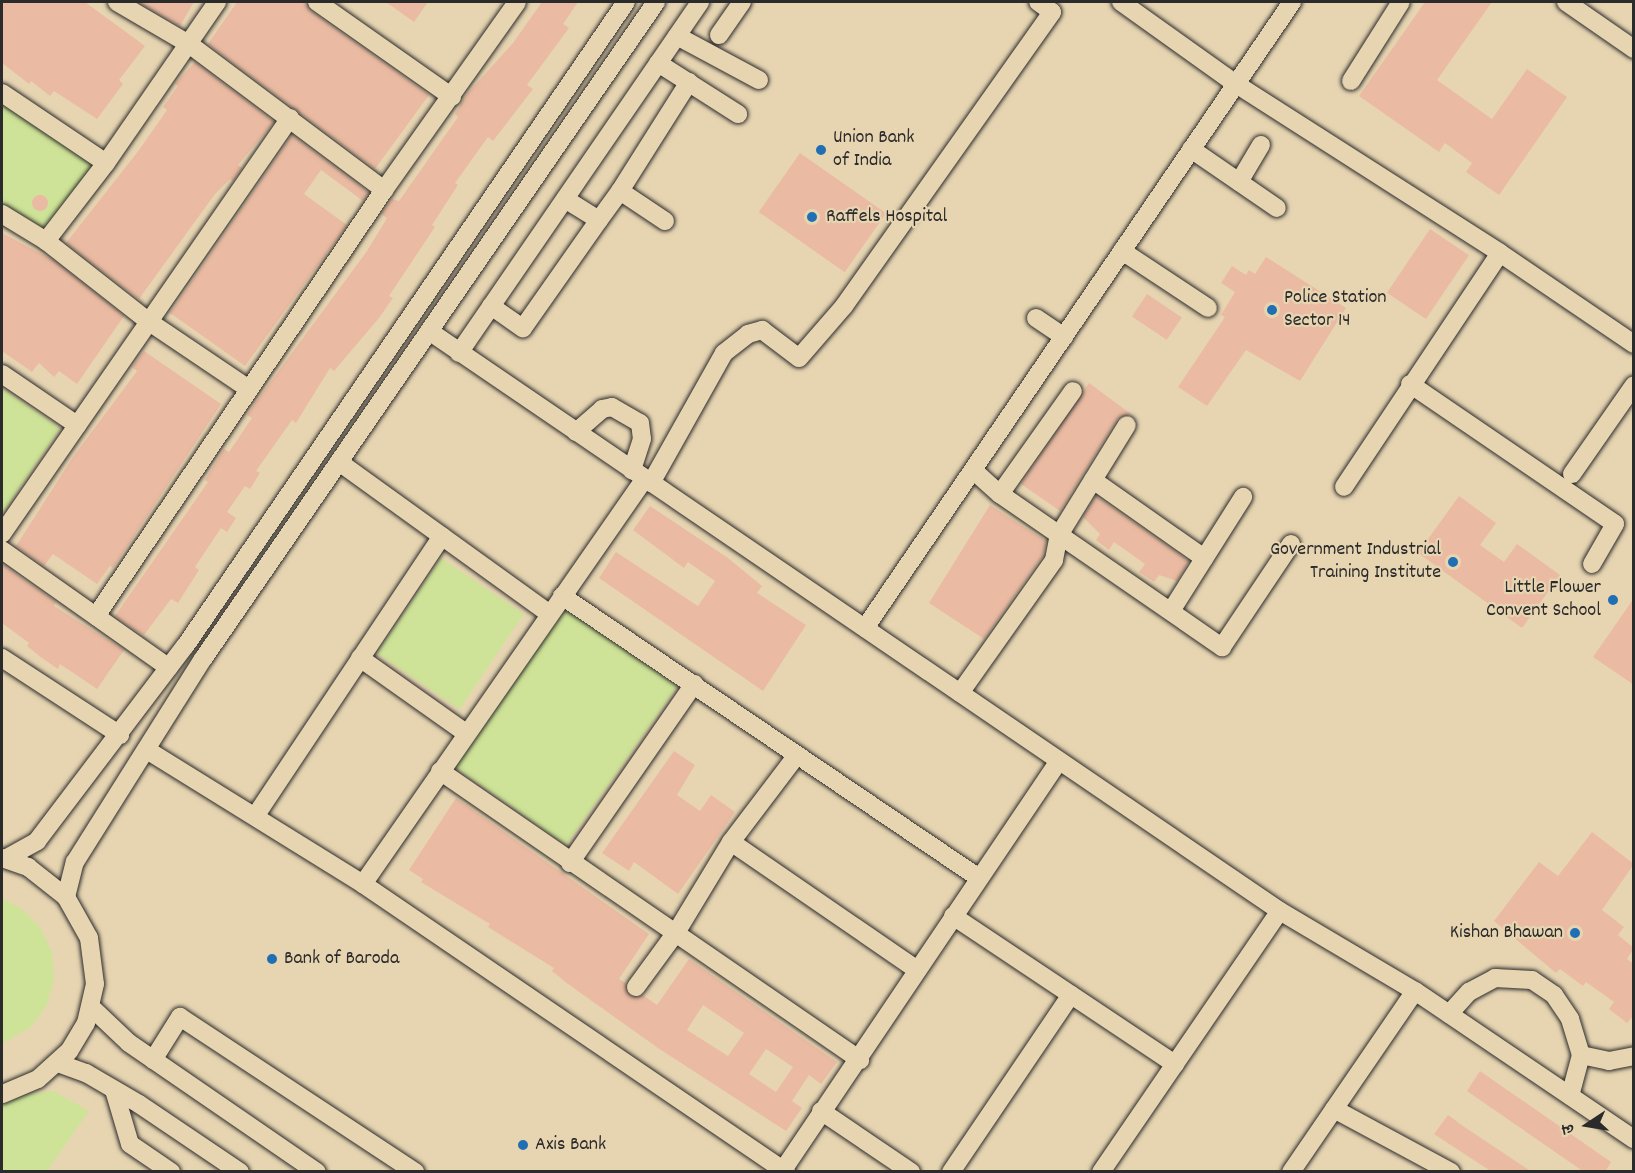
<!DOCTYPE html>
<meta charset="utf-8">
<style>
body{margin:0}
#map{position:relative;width:1635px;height:1173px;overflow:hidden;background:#e7d5b2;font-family:Dekko,"Playpen Sans Deva",sans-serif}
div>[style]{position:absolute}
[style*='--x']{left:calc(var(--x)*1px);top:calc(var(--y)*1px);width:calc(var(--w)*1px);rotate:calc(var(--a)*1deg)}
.green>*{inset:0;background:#cee397;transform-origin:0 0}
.building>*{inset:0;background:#eabba2;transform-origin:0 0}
.round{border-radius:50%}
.roads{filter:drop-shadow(0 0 2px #2b2b2b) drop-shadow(0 0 2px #2b2b2b)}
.minor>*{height:18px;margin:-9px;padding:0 9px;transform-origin:9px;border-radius:9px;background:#e7d5b2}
.dots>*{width:16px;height:16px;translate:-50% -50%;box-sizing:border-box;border:3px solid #e7d5b2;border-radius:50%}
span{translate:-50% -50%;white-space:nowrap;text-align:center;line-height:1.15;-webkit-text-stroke:4.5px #e7d5b2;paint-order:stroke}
.poi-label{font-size:20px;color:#2b2b2b}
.left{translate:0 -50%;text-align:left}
.right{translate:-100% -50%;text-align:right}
.frame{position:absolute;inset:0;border:3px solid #2b2b2b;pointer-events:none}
.north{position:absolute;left:1557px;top:1095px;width:60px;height:60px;-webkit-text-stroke:4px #e7d5b2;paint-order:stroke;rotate:258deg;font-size:16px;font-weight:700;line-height:24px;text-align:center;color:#2b2b2b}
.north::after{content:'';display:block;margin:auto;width:21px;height:27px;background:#2b2b2b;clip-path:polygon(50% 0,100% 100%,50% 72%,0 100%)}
</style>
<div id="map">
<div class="green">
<i style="clip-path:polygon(2px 102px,93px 164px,45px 236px,2px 206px)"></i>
<i style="clip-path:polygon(2px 388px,60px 428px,2px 514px)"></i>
<i style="left:441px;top:558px;width:100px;height:115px;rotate:34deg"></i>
<i style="left:566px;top:608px;width:136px;height:194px;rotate:35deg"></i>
<i style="clip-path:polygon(2px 898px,23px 910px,40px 927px,52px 952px,54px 979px,47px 1005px,31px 1027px,2px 1044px)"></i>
<i style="clip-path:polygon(54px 1091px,89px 1111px,47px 1171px,2px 1171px,2px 1097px)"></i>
</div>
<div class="building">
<i style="clip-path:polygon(2px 2px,85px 2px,145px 46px,119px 80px,123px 84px,97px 119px,54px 91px,50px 96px,31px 81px,29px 84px,2px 63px)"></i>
<i style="clip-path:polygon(138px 2px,194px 2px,180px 26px)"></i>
<i style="clip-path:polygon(237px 2px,304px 2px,311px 11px,429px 95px,375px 169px,208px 44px)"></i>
<i style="clip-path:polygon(386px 2px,428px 2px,414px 22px)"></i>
<i style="clip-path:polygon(542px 2px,578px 2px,563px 24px,569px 28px,527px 85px,533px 89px,493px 141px,488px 137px,455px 183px,458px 185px,432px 225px,435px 227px,389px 296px,393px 298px,379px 318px,334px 371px,330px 368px,296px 423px,292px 420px,256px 471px,260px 473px,250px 489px,245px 486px,227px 512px,236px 518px,227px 532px,221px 528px,195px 567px,199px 570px,178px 603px,171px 599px,144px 635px,136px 631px,115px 616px,208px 482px,205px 480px,224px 449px,229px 452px,252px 418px,247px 415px,258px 399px,367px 251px,387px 218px,381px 214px,392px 199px,399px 201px,458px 117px,455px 114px,467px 94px,513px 43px)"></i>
<i style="clip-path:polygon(1425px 2px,1492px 2px,1437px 80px,1492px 119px,1527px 69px,1567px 97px,1499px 195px,1466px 172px,1472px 163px,1445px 143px,1439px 152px,1359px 96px)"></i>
<i style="clip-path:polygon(195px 62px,274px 122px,238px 165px,242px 168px,233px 181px,230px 179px,215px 194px,139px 299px,66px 243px,139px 150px,167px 110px,163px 107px,178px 86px,175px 84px)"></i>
<i style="clip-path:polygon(292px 135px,369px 193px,363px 201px,321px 170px,304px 194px,347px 225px,245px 366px,170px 313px)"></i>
<i style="left:800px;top:153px;width:105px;height:72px;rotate:35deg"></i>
<i class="round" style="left:32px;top:195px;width:16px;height:16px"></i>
<i style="left:1430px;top:229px;width:47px;height:77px;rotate:34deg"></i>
<i style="clip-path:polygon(2px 233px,53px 260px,124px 316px,77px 384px,59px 371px,54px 377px,39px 363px,32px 372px,2px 351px)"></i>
<i style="clip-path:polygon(1266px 257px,1346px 308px,1300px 381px,1246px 350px,1207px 406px,1178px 387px,1225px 317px,1221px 315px,1235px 292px,1221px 283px,1232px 266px,1246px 275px,1249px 270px,1255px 274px)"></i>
<i style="left:1147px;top:294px;width:42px;height:27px;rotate:34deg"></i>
<i style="clip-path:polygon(144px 351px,221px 404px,113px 568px,110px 566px,97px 584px,53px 554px,44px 566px,16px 546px,73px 457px,137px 371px,132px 367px)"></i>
<i style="clip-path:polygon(1089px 383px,1131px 414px,1117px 419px,1060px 511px,1021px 484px)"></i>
<i style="clip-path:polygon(1096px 496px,1189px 561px,1177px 581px,1159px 575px,1154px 582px,1139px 572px,1145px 564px,1114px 542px,1109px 550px,1096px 540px,1100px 534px,1083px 517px)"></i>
<i style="clip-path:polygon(1459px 496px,1496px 523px,1480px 545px,1504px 562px,1517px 544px,1560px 575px,1522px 628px,1418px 553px)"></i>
<i style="clip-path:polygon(990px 505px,1046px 541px,1043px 555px,984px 639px,929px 603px)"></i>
<i style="clip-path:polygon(650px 506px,728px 558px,762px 586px,757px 593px,806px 625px,763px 691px,599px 578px,616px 552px,698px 606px,715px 581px,688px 562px,684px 568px,633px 530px)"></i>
<i style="clip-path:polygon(3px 565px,56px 602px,54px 606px,124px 650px,97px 689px,60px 664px,58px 669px,42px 658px,27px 646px,29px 643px,2px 623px)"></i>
<i style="clip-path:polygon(1634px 598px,1634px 685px,1593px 657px)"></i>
<i style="clip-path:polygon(674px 751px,695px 765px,677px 795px,700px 811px,711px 795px,735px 812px,678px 894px,634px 862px,629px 871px,602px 853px)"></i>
<i style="clip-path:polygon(evenodd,456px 798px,649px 934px,619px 979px,626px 983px,630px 996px,643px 995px,657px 1005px,689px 959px,837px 1062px,821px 1084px,809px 1075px,792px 1101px,802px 1108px,786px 1131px,658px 1048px,568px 984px,552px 971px,554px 968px,488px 927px,490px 924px,421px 882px,423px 879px,409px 870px,456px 798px,703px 1005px,744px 1033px,728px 1056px,687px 1030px,703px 1005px,456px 798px,766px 1049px,793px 1067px,776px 1092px,749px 1074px,766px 1049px)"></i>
<i style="clip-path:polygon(1592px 832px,1634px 864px,1602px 910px,1624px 927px,1618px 935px,1634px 948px,1627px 959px,1634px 964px,1634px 1015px,1627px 1023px,1609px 1009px,1614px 1002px,1586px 982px,1583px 986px,1560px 969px,1556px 973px,1494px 921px,1539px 862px,1558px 876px)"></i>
<i style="clip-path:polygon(1480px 1071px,1611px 1162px,1605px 1172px,1584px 1172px,1467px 1091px)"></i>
<i style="clip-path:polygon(1448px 1115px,1463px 1126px,1532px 1172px,1492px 1172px,1434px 1134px)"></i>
</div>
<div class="roads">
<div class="minor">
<i style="--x:117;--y:2;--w:83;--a:30.3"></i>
<i style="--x:189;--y:44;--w:244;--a:36.8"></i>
<i style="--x:317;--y:2;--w:165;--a:35.1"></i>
<i style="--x:1121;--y:2;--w:141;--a:35.5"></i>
<i style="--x:1236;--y:84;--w:313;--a:32.6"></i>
<i style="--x:1500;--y:253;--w:281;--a:123.7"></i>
<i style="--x:1566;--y:2;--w:83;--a:34.7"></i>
<i style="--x:719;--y:35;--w:40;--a:-55.1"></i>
<i style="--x:677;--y:36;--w:93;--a:28.2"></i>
<i style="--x:658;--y:63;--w:95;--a:32.5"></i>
<i style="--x:1351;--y:81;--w:93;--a:-57.7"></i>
<i style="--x:2;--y:93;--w:125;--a:33.9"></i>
<i style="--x:1191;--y:149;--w:104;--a:34.5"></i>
<i style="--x:1239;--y:182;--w:43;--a:-59.3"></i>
<i style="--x:620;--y:191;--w:129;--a:-57.7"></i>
<i style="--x:565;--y:199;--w:40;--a:32"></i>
<i style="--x:599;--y:220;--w:36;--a:-54"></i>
<i style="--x:620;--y:191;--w:54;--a:33.7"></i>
<i style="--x:2;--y:214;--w:52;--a:31.5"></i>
<i style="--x:46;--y:241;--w:130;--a:38.1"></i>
<i style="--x:148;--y:321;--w:122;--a:34"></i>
<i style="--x:46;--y:241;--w:98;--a:-52.4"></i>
<i style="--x:106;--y:163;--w:196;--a:-55.4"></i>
<i style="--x:1122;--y:251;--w:103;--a:33.5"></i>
<i style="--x:1500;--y:253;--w:162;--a:34.2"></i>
<i style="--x:491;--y:306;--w:39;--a:35"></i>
<i style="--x:523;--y:328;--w:132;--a:-54.9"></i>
<i style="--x:1036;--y:318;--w:34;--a:34"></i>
<i style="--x:429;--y:331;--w:1030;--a:34.28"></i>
<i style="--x:1280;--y:911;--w:157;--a:30.7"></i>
<i style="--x:1415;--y:991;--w:264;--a:34.1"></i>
<i style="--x:459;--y:353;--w:426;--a:-55.5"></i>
<i style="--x:2;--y:374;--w:91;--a:34.2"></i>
<i style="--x:1410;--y:384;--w:248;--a:34.3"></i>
<i style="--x:1615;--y:524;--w:46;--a:119.9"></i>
<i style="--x:576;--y:432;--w:35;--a:-41"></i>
<i style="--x:602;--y:409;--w:10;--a:-11"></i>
<i style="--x:612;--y:407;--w:32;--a:30"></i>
<i style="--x:640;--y:423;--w:16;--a:83"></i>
<i style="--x:642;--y:439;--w:33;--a:108"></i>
<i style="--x:339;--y:462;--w:260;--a:35.8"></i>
<i style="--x:973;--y:470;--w:36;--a:42"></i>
<i style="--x:1000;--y:494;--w:126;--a:-54.7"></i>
<i style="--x:1572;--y:474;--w:108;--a:-55.1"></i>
<i style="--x:1093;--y:480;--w:136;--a:35.1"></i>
<i style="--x:651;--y:483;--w:149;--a:-60.7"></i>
<i style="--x:724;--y:353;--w:31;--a:-38"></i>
<i style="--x:748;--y:334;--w:15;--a:-16"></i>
<i style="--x:762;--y:330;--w:46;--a:37.1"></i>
<i style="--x:799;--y:358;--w:69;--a:-49.1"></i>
<i style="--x:844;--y:306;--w:360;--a:-54.7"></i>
<i style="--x:1052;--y:12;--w:17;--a:-144"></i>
<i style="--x:1000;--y:494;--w:270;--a:34.6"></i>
<i style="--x:1222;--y:647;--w:124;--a:-56.2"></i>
<i style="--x:2;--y:534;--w:506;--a:-55.3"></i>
<i style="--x:2;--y:550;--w:204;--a:35.2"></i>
<i style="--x:562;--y:596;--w:503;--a:34.07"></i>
<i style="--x:1171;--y:611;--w:135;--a:-57.7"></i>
<i style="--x:96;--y:616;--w:514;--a:-55.94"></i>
<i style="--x:384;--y:190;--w:230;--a:-54.7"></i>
<i style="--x:865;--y:628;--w:758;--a:-55.7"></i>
<i style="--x:2;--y:658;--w:141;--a:33.1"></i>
<i style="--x:360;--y:658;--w:130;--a:35.3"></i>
<i style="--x:960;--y:693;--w:163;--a:-54.7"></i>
<i style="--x:1054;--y:560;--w:25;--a:-79"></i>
<i style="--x:1059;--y:535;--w:129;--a:-58.3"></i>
<i style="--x:147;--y:750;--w:254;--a:31.8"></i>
<i style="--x:363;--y:884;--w:512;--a:34.25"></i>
<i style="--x:440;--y:771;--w:510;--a:34.53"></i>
<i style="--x:256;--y:815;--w:335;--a:-56.3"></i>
<i style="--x:731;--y:842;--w:226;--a:34.5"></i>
<i style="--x:2;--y:858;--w:28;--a:19"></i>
<i style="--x:28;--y:867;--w:48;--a:38.3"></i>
<i style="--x:66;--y:897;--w:47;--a:60.7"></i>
<i style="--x:89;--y:938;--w:46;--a:82.6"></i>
<i style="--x:95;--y:984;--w:40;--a:103"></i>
<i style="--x:86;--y:1023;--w:33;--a:121"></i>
<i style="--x:69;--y:1051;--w:42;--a:137.9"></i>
<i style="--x:38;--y:1079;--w:39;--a:157"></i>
<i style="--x:5;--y:859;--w:37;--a:-29"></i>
<i style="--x:37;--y:841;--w:246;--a:-52.8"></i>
<i style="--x:186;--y:645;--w:779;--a:-55.62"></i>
<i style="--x:570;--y:863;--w:218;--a:-55.3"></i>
<i style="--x:363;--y:884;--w:494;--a:-55.2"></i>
<i style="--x:66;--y:897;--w:36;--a:-76"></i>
<i style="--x:75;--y:862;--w:240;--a:-57.8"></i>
<i style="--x:203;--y:659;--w:798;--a:-55.41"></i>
<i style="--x:953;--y:916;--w:267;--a:33.7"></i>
<i style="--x:636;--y:987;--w:69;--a:-53.8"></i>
<i style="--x:677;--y:931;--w:104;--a:-58.8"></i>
<i style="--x:731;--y:842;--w:109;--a:-52.8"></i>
<i style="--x:91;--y:1007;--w:52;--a:43.5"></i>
<i style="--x:129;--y:1043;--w:228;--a:34.5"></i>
<i style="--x:1449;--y:1014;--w:30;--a:-48"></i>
<i style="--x:1469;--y:992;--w:30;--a:-28"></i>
<i style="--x:1495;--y:978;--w:37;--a:3"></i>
<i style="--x:1532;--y:980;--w:27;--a:34"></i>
<i style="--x:1554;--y:995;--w:29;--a:56"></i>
<i style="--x:1570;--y:1019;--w:38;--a:73"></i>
<i style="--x:1581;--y:1055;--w:42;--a:105"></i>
<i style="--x:1581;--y:1055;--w:29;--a:12"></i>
<i style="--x:1609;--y:1061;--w:25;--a:-11"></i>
<i style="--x:153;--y:1060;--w:51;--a:-57.9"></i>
<i style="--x:180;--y:1017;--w:282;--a:33.4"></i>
<i style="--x:58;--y:1063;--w:30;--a:20"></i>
<i style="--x:86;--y:1073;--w:61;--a:30.3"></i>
<i style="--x:139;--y:1104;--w:122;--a:34"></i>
<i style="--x:114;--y:1090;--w:56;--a:73.5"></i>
<i style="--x:130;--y:1144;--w:50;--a:34.3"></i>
<i style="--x:1334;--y:1109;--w:133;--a:28.3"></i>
<i style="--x:821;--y:1111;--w:109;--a:34.1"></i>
<i style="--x:783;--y:1170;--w:493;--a:-56"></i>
<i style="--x:951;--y:1172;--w:214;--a:-55.9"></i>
<i style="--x:1101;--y:1172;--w:316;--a:-55.6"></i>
<i style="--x:1291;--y:1172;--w:219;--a:-55.6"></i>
</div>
</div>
<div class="dots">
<i style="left:821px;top:150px;background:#1f6fb2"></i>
<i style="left:812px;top:217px;background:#1f6fb2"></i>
<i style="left:1272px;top:310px;background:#1f6fb2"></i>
<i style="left:1453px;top:562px;background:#1f6fb2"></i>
<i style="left:1613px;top:600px;background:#1f6fb2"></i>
<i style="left:1575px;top:933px;background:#1f6fb2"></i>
<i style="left:272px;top:959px;background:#1f6fb2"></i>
<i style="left:523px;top:1145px;background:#1f6fb2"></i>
</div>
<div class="poi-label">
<span class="left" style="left:833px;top:150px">Union Bank<br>of India</span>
<span class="left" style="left:826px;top:217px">Raffels Hospital</span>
<span class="left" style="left:1284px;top:310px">Police Station<br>Sector 14</span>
<span class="right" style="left:1441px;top:562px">Government Industrial<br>Training Institute</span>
<span class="right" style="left:1601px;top:600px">Little Flower<br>Convent School</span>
<span class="right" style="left:1563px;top:933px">Kishan Bhawan</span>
<span class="left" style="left:284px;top:959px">Bank of Baroda</span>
<span class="left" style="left:535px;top:1145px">Axis Bank</span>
</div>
<div class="frame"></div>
<div class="north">उ</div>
</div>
